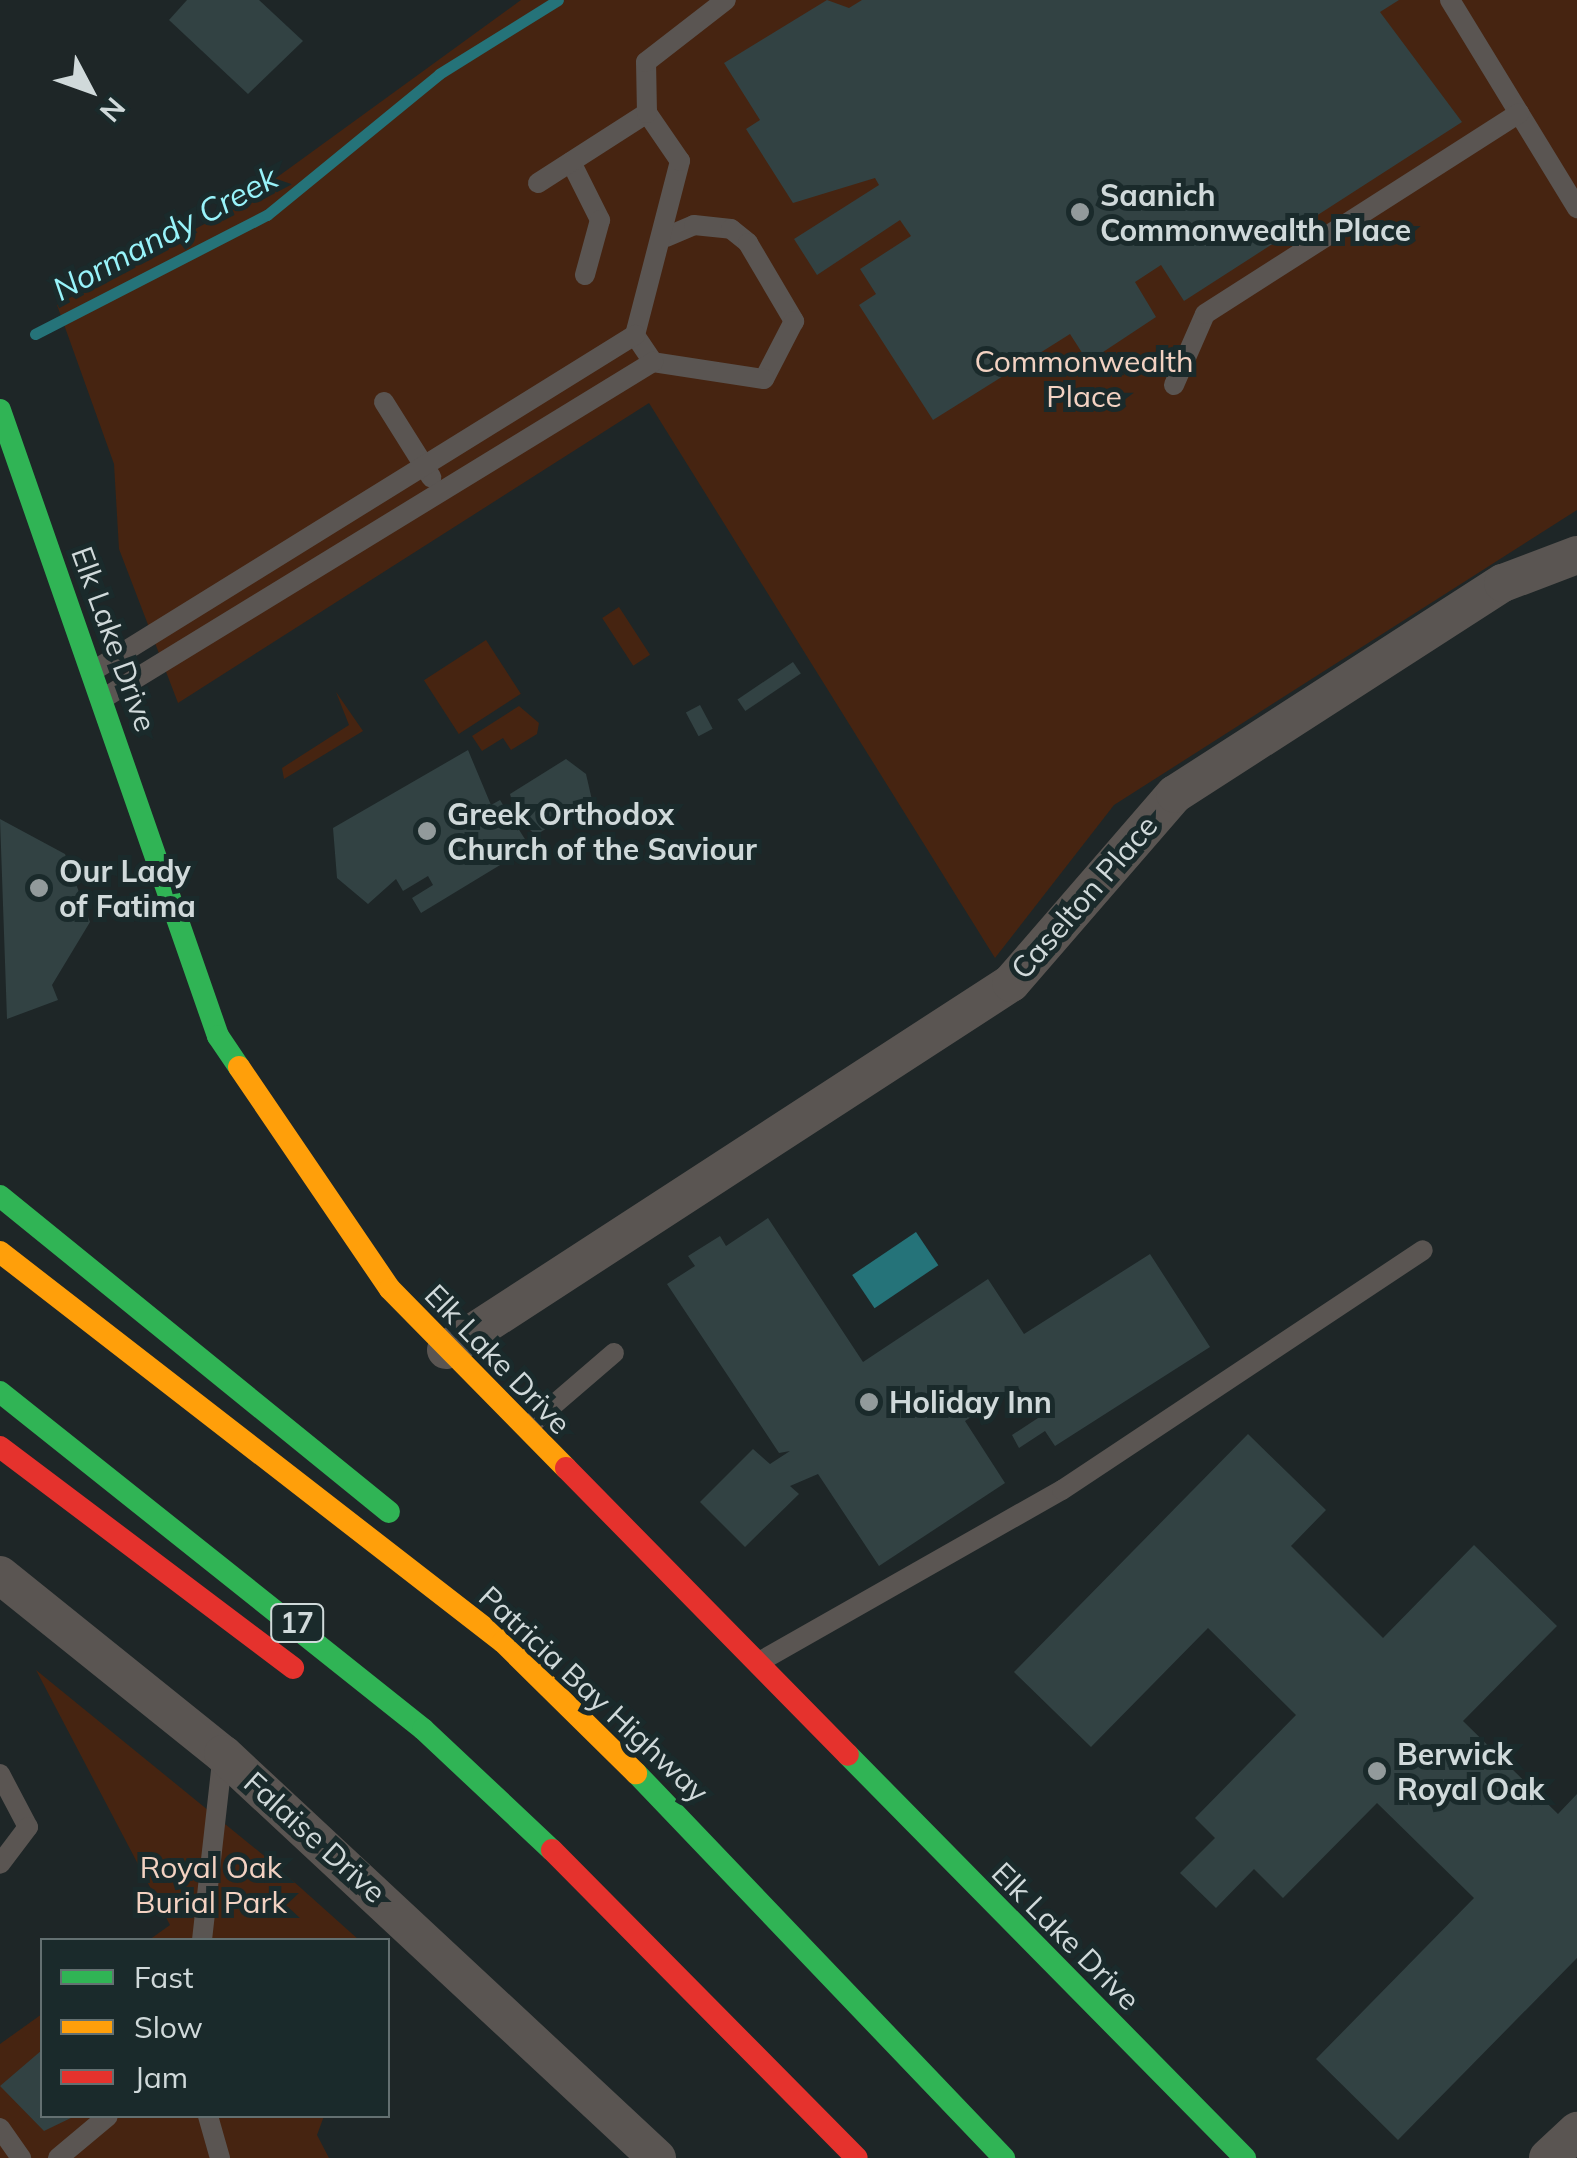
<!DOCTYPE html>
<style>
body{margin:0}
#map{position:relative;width:1577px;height:2158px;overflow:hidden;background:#1e2627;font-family:Mulish,sans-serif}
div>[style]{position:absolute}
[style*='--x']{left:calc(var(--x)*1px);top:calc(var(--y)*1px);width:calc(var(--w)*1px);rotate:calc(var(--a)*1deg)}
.green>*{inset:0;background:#462411;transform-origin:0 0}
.water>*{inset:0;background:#257379;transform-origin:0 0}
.stream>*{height:11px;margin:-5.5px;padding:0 5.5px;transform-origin:5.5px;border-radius:5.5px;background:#257379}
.building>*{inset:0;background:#324243;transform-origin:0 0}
.lane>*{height:20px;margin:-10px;padding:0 10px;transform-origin:10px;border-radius:10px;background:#5a5552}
.street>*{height:38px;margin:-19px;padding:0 19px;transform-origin:19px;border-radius:19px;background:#5a5552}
.fast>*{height:22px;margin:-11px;padding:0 11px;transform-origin:11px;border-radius:11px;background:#30b455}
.slow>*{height:22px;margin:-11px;padding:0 11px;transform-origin:11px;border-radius:11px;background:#ff9f0a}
.jam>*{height:22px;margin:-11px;padding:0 11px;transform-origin:11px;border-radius:11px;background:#e5322d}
.dots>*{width:28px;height:28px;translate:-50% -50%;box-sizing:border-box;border:5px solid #1a2a2b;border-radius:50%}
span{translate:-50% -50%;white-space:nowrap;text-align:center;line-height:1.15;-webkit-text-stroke:10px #1a2a2b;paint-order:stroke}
.shield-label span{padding:2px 8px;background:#1a2a2b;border:2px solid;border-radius:8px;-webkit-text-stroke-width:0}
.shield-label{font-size:28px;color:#d0d9da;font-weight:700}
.poi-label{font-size:30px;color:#d0d9da;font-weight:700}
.left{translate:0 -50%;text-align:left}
.park-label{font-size:30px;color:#f3d2c2}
.street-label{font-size:30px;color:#d0d9da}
.water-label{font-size:32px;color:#98f3fa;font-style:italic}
.legend{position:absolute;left:40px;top:1938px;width:350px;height:180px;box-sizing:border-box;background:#1a2a2b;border:2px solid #637071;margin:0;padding:12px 18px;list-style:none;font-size:30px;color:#d0d9da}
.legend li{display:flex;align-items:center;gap:20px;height:50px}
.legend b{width:50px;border:2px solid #637071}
.north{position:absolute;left:40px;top:40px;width:100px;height:100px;-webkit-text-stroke:8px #1a2a2b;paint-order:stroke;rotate:131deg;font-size:28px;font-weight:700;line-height:40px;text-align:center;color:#d0d9da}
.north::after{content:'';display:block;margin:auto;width:35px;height:45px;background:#d0d9da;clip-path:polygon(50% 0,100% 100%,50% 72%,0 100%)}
</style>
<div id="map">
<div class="green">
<i style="clip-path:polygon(521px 0,1577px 0,1577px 510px,1114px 805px,995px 958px,649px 403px,178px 703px,119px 549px,114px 464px,57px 305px,239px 205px)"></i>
<i style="left:619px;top:607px;width:57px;height:20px;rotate:57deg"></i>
<i style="left:486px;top:640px;width:64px;height:74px;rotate:57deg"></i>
<i style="clip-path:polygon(336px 692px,363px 731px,284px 779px,282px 768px,349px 725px)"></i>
<i style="clip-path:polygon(519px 706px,539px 723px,537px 734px,511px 750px,503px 738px,482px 751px,472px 736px)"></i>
<i style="clip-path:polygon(36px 1670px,273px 1863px,359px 1940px,149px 1940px,170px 1925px)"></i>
<i style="clip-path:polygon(42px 2014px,42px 2116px,324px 2116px,317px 2135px,329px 2158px,0 2158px,0 2044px)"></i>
</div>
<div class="water">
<i style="left:916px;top:1232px;width:40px;height:77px;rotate:56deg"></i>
</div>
<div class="stream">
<i style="--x:35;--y:334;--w:261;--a:-27.2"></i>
<i style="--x:267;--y:215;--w:222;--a:-39.3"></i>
<i style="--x:439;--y:74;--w:140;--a:-31.9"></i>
</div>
<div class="building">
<i style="clip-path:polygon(187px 0,259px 0,303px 41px,248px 94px,169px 20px)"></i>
<i style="clip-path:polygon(827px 0,849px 8px,862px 0,1399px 0,1380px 12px,1462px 122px,1184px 301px,1161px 265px,1135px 282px,1156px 317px,1088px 362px,1070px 334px,933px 420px,859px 305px,876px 294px,860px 269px,911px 236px,900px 220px,817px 275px,794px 239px,879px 185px,875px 178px,793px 203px,746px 129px,760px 120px,724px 63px)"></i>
<i style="left:793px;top:662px;width:14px;height:67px;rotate:56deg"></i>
<i style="left:700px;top:705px;width:27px;height:16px;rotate:62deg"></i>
<i style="clip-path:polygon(468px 750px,491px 805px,500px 800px,530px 847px,421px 913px,412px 898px,433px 885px,428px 876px,403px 891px,396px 879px,368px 904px,337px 878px,333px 828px)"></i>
<i style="clip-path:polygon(566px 759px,586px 774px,592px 800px,536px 835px,517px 819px,510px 794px)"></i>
<i style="clip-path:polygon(0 819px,65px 854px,90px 922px,52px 985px,58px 1000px,7px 1019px)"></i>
<i style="clip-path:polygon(768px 1218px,863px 1362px,988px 1279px,1024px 1334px,1150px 1254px,1210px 1347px,1055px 1446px,1045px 1431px,1019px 1448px,1012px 1435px,1038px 1418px,1017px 1386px,965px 1421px,1005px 1483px,879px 1566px,818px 1474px,790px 1486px,799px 1494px,745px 1547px,700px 1502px,753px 1449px,770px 1464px,790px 1451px,779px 1453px,667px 1284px,695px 1266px,688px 1256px,720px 1236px,726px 1246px)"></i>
<i style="clip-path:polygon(1248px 1434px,1326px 1510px,1291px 1546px,1383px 1638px,1474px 1545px,1557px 1626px,1463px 1721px,1558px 1814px,1577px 1794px,1577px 1958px,1398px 2140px,1316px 2059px,1474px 1898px,1377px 1803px,1283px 1898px,1254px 1869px,1216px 1908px,1180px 1873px,1215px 1838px,1195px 1818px,1296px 1715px,1208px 1628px,1091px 1747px,1014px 1672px)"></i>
<i style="clip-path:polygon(42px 2050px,42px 2116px,75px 2116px,44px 2131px,0 2086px)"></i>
</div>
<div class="lane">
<i style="--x:1450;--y:0;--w:244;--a:58.6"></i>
<i style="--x:571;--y:162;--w:65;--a:63.4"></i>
<i style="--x:600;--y:220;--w:57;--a:105.3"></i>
<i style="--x:538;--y:183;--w:130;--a:-32.7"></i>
<i style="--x:666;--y:237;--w:30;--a:-23"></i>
<i style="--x:694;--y:225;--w:37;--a:6"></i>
<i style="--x:731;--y:229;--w:22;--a:39"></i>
<i style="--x:748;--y:243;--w:91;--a:59.5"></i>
<i style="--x:794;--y:321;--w:65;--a:117.3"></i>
<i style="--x:764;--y:379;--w:112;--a:-171.3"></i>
<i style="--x:653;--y:362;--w:32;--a:-124"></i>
<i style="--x:635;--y:335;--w:180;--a:-75.5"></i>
<i style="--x:680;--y:161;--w:58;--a:-124.5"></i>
<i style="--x:647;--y:113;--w:51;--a:-91.1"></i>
<i style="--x:646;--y:62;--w:101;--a:-37.8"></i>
<i style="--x:1174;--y:385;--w:77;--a:-66.4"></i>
<i style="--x:1205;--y:314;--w:373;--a:-32.6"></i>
<i style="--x:384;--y:402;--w:89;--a:57.9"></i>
<i style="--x:93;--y:671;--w:638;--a:-31.8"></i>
<i style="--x:104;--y:698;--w:644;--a:-31.47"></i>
<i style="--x:529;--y:1426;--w:112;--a:-40.7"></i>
<i style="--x:759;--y:1662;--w:348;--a:-29.6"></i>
<i style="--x:1062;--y:1490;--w:433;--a:-33.6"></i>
<i style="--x:0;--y:1774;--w:60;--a:62.2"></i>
<i style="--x:28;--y:1827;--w:46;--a:127.1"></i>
<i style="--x:202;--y:1940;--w:187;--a:-83.6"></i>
<i style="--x:208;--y:2116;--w:44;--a:74.1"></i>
<i style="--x:0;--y:2128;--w:37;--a:55"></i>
<i style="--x:58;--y:2158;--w:65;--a:-40"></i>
</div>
<div class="street">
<i style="--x:446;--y:1350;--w:674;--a:-33.01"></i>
<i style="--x:1011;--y:983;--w:250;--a:-49.1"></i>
<i style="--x:1175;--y:794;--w:390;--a:-32.8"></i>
<i style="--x:1503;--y:583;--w:79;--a:-20.7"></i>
<i style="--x:0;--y:1575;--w:286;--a:38.8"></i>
<i style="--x:223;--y:1754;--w:593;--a:42.95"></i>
<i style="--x:1548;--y:2158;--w:40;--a:-43"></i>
</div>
<div class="fast">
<i style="--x:0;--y:410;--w:663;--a:70.8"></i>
<i style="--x:218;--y:1036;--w:37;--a:56"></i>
<i style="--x:0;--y:1196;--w:501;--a:39.09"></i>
<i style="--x:0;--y:1392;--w:541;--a:38.54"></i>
<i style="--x:423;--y:1729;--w:177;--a:43.2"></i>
<i style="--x:848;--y:1755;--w:566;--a:45.43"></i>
<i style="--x:636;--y:1773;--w:533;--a:46.29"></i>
</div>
<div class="slow">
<i style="--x:239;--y:1067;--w:268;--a:55.8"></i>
<i style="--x:390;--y:1289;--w:251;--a:45.5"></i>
<i style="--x:0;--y:1252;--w:636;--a:37.79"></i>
<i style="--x:503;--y:1642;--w:187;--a:44.6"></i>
</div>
<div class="jam">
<i style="--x:0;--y:1447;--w:367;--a:37"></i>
<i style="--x:566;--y:1468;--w:402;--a:45.5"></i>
<i style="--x:552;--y:1850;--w:433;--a:45.3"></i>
</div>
<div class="dots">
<i style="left:1080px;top:212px;background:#929a9b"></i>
<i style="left:427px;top:831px;background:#929a9b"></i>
<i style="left:39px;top:888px;background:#929a9b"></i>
<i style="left:869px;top:1402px;background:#929a9b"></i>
<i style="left:1377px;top:1771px;background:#929a9b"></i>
</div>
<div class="shield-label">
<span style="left:297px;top:1623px">17</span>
</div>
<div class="poi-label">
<span class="left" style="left:1100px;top:212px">Saanich<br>Commonwealth Place</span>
<span class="left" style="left:447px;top:831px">Greek Orthodox<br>Church of the Saviour</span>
<span class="left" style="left:59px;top:888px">Our Lady<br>of Fatima</span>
<span class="left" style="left:889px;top:1402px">Holiday Inn</span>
<span class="left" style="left:1397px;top:1771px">Berwick<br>Royal Oak</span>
</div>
<div class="park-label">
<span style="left:1084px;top:378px">Commonwealth<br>Place</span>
<span style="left:211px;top:1884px">Royal Oak<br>Burial Park</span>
</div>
<div class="street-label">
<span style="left:114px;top:639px;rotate:70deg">Elk Lake Drive</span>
<span style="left:1084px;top:897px;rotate:-49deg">Caselton Place</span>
<span style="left:498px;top:1359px;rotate:46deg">Elk Lake Drive</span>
<span style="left:594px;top:1694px;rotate:43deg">Patricia Bay Highway</span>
<span style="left:315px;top:1837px;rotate:42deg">Falaise Drive</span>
<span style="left:1066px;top:1936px;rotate:45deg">Elk Lake Drive</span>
</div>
<div class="water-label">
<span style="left:165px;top:233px;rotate:-28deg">Normandy Creek</span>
</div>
<ul class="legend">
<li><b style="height:12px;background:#30b455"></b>Fast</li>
<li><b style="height:12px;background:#ff9f0a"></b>Slow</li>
<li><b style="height:12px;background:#e5322d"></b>Jam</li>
</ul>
<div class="north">N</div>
</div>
